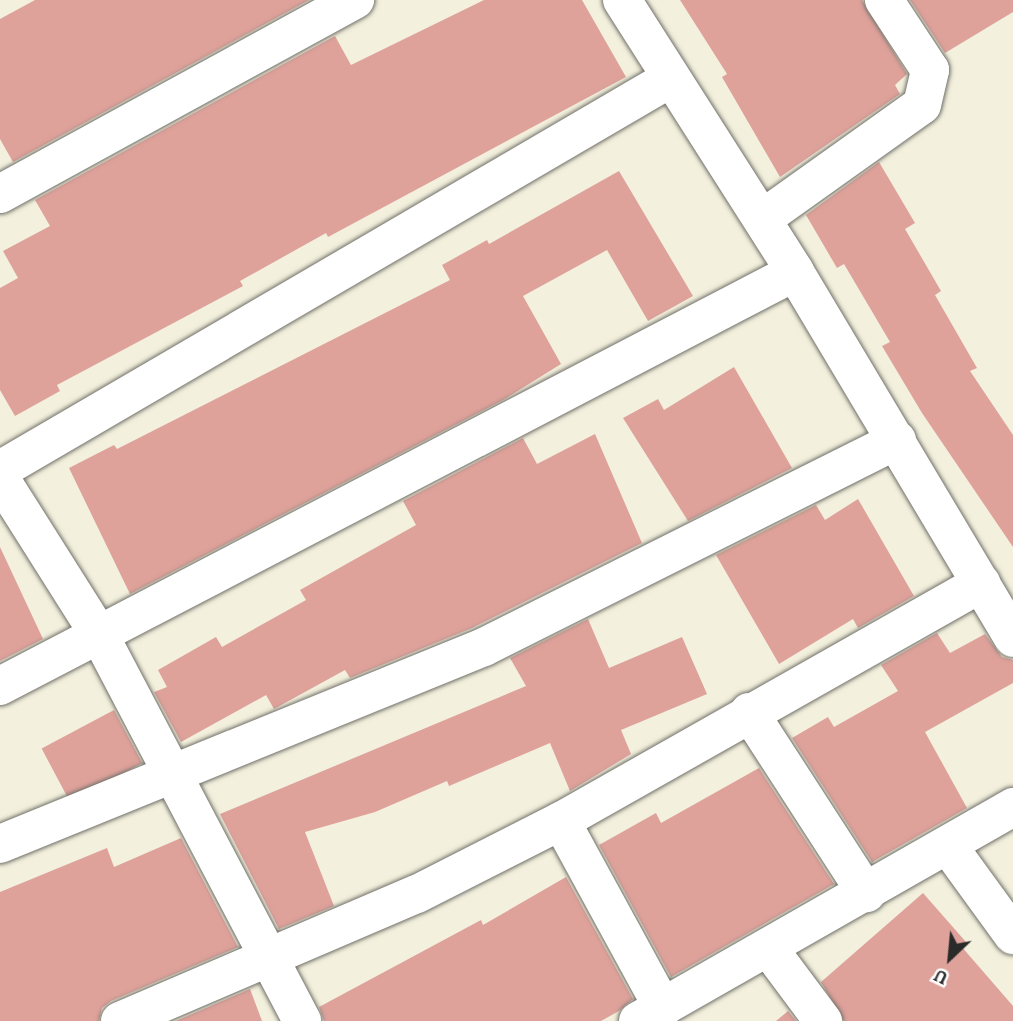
<!DOCTYPE html>
<style>
body{margin:0}
#map{position:relative;width:1013px;height:1021px;overflow:hidden;background:#f3f0dd;font-family:Alegreya,serif}
div>[style]{position:absolute}
[style*='--x']{left:calc(var(--x)*1px);top:calc(var(--y)*1px);width:calc(var(--w)*1px);rotate:calc(var(--a)*1deg)}
.building>*{inset:0;background:#dea29b;transform-origin:0 0}
.roads{filter:drop-shadow(0 0 2px #717069) drop-shadow(0 0 2px #717069)}
.minor>*{height:38px;margin:-19px;padding:0 19px;transform-origin:19px;border-radius:19px;background:#fff}
span{translate:-50% -50%;white-space:nowrap;text-align:center;line-height:1.15;-webkit-text-stroke:5px #fff;paint-order:stroke}
.north{position:absolute;left:915px;top:923px;width:70px;height:70px;-webkit-text-stroke:5px #fff;paint-order:stroke;rotate:206deg;font-size:19px;font-weight:700;line-height:28px;text-align:center;color:#2b2b2b}
.north::after{content:'';display:block;margin:auto;width:24px;height:32px;background:#2b2b2b;clip-path:polygon(50% 0,100% 100%,50% 72%,0 100%)}
</style>
<div id="map">
<div class="building">
<i style="clip-path:polygon(35px 0,309px 0,13px 162px,0 139px,0 19px)"></i>
<i style="clip-path:polygon(484px 0,582px 0,626px 77px,328px 237px,326px 233px,240px 281px,243px 286px,57px 385px,60px 391px,15px 416px,0 390px,0 288px,18px 278px,3px 251px,50px 226px,35px 200px,335px 36px,351px 65px)"></i>
<i style="clip-path:polygon(680px 0,862px 0,907px 74px,895px 85px,900px 94px,780px 177px,722px 77px,727px 74px)"></i>
<i style="clip-path:polygon(910px 0,1013px 0,1013px 12px,945px 53px)"></i>
<i style="clip-path:polygon(879px 162px,915px 223px,905px 229px,941px 291px,935px 295px,977px 368px,970px 371px,1013px 435px,1013px 547px,922px 413px,882px 346px,890px 342px,844px 264px,837px 268px,806px 215px)"></i>
<i style="clip-path:polygon(619px 171px,693px 296px,648px 321px,607px 250px,523px 296px,561px 364px,503px 400px,130px 594px,69px 468px,114px 445px,117px 449px,450px 280px,442px 265px,487px 240px,489px 244px)"></i>
<i style="clip-path:polygon(734px 367px,792px 468px,688px 521px,623px 418px,658px 399px,664px 410px)"></i>
<i style="clip-path:polygon(595px 434px,642px 543px,472px 628px,350px 678px,345px 670px,274px 709px,266px 695px,181px 742px,154px 692px,167px 687px,158px 670px,216px 637px,222px 647px,306px 600px,300px 590px,416px 525px,403px 501px,523px 438px,537px 464px)"></i>
<i style="clip-path:polygon(858px 499px,914px 596px,858px 628px,853px 619px,779px 664px,716px 555px,816px 505px,825px 520px)"></i>
<i style="clip-path:polygon(0 547px,43px 639px,0 661px)"></i>
<i style="clip-path:polygon(588px 619px,609px 668px,682px 637px,707px 694px,621px 730px,631px 754px,570px 791px,550px 743px,449px 786px,447px 781px,375px 812px,305px 832px,334px 906px,279px 929px,220px 814px,526px 686px,510px 658px)"></i>
<i style="clip-path:polygon(937px 633px,950px 653px,985px 634px,1002px 657px,1013px 660px,1013px 683px,925px 732px,967px 808px,872px 862px,792px 738px,828px 717px,834px 727px,898px 691px,881px 665px)"></i>
<i style="left:114px;top:710px;width:60px;height:82px;rotate:62deg"></i>
<i style="clip-path:polygon(759px 768px,834px 884px,671px 977px,599px 845px,656px 813px,661px 823px)"></i>
<i style="clip-path:polygon(181px 838px,238px 947px,111px 1001px,102px 1008px,99px 1021px,0 1021px,0 892px,107px 848px,114px 867px)"></i>
<i style="clip-path:polygon(566px 877px,633px 999px,619px 1011px,601px 1021px,324px 1021px,319px 1007px,481px 920px,483px 925px)"></i>
<i style="clip-path:polygon(923px 893px,966px 942px,961px 946px,1013px 1006px,1013px 1021px,844px 1021px,821px 982px)"></i>
<i style="clip-path:polygon(250px 989px,262px 1021px,176px 1021px)"></i>
<i style="clip-path:polygon(788px 1011px,796px 1021px,776px 1021px)"></i>
</div>
<div class="roads">
<div class="minor">
<i style="--x:622;--y:0;--w:322;--a:57.5"></i>
<i style="--x:795;--y:272;--w:426;--a:59.2"></i>
<i style="--x:0;--y:194;--w:405;--a:-28.7"></i>
<i style="--x:762;--y:219;--w:196;--a:-35.5"></i>
<i style="--x:922;--y:105;--w:36;--a:-77"></i>
<i style="--x:930;--y:70;--w:84;--a:-123.3"></i>
<i style="--x:0;--y:470;--w:777;--a:-30.29"></i>
<i style="--x:0;--y:478;--w:187;--a:57.7"></i>
<i style="--x:100;--y:636;--w:435;--a:62.3"></i>
<i style="--x:0;--y:686;--w:896;--a:-27.51"></i>
<i style="--x:749;--y:712;--w:216;--a:57.1"></i>
<i style="--x:561;--y:821;--w:213;--a:61.4"></i>
<i style="--x:0;--y:844;--w:523;--a:-22.15"></i>
<i style="--x:484;--y:647;--w:462;--a:-26.6"></i>
<i style="--x:949;--y:847;--w:109;--a:54"></i>
<i style="--x:770;--y:950;--w:89;--a:53.3"></i>
<i style="--x:120;--y:1021;--w:323;--a:-23.2"></i>
<i style="--x:417;--y:894;--w:161;--a:-26.9"></i>
<i style="--x:561;--y:821;--w:483;--a:-29.5"></i>
<i style="--x:638;--y:1021;--w:432;--a:-29.7"></i>
</div>
</div>
<div class="north">U</div>
</div>
